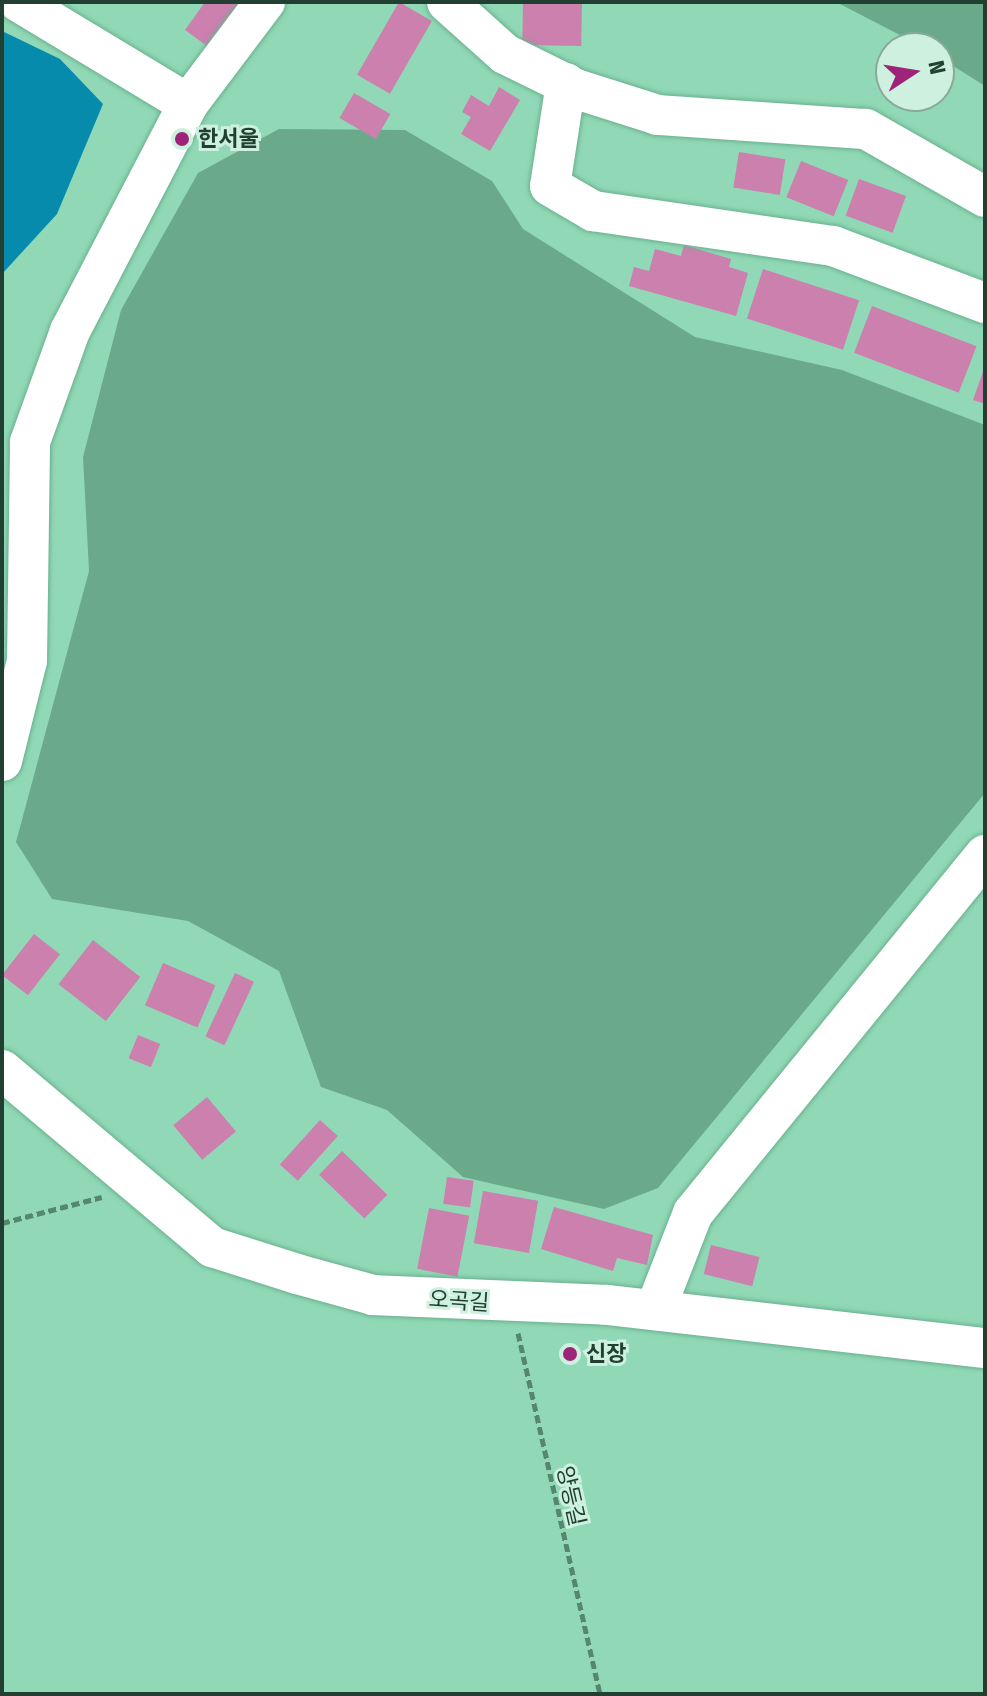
<!DOCTYPE html>
<meta charset="utf-8">
<style>
body{margin:0}
#map{position:relative;width:987px;height:1696px;overflow:hidden;background:#91d9b6;font-family:"Fira Sans Condensed","Noto Sans KR",sans-serif}
div>[style]{position:absolute}
[style*='--x']{left:calc(var(--x)*1px);top:calc(var(--y)*1px);width:calc(var(--w)*1px);rotate:calc(var(--a)*1deg)}
.green>*{inset:0;background:#6ba98b}
.water>*{inset:0;background:#068bad}
.building>*{inset:0;background:#cb80ae;transform-origin:0 0}
.path>*{height:5px;margin-top:-2.5px;transform-origin:0;background:repeating-linear-gradient(90deg,#55866e 0 8px,transparent 0 12px)}
.roads{filter:drop-shadow(0 0 2px #6ab08f) drop-shadow(0 0 2px #6ab08f)}
.minor>*{height:40px;margin:-20px;padding:0 20px;transform-origin:20px;border-radius:20px;background:#fff}
.dots>*{width:22px;height:22px;translate:-50% -50%;box-sizing:border-box;border:4px solid #cef1df;border-radius:50%}
span{translate:-50% -50%;white-space:nowrap;text-align:center;line-height:1.15;-webkit-text-stroke:6px #cef1df;paint-order:stroke}
.poi-label{font-size:22px;color:#224032;font-weight:700}
.left{translate:0 -50%;text-align:left}
.street-label{font-size:22px;color:#224032}
.frame{position:absolute;inset:0;border:4px solid #224032;pointer-events:none}
.north{position:absolute;left:875px;top:32px;width:80px;height:80px;box-sizing:border-box;background:#cef1df;border:2px solid #89aa9a;border-radius:50%;rotate:78deg;font-size:22px;font-weight:700;line-height:32px;text-align:center;color:#224032}
.north::after{content:'';display:block;margin:auto;width:28px;height:36px;background:#9e247a;clip-path:polygon(50% 0,100% 100%,50% 72%,0 100%)}
</style>
<div id="map">
<div class="green">
<i style="clip-path:polygon(836px 2px,985px 2px,985px 86px,939px 57px,939px 48px,925px 48px)"></i>
<i style="clip-path:polygon(279px 129px,405px 130px,492px 181px,523px 229px,695px 337px,842px 370px,985px 425px,985px 793px,658px 1188px,604px 1209px,463px 1177px,387px 1110px,321px 1087px,279px 971px,188px 921px,52px 899px,16px 842px,89px 571px,83px 457px,121px 310px,198px 173px)"></i>
</div>
<div class="water">
<i style="clip-path:polygon(2px 31px,60px 59px,103px 104px,57px 214px,2px 274px)"></i>
</div>
<div class="building">
<i style="clip-path:polygon(205px 2px,245px 2px,211px 49px,185px 30px)"></i>
<i style="left:399px;top:2px;width:38px;height:84px;rotate:30deg"></i>
<i style="left:523px;top:2px;width:59px;height:43px;rotate:1deg"></i>
<i style="clip-path:polygon(499px 87px,520px 100px,490px 151px,461px 134px,471px 117px,462px 112px,471px 95px,489px 106px)"></i>
<i style="left:354px;top:93px;width:42px;height:29px;rotate:30deg"></i>
<i style="left:739px;top:152px;width:47px;height:36px;rotate:9deg"></i>
<i style="left:801px;top:161px;width:51px;height:39px;rotate:22deg"></i>
<i style="left:859px;top:179px;width:50px;height:39px;rotate:20deg"></i>
<i style="clip-path:polygon(684px 245px,731px 259px,729px 267px,748px 273px,736px 316px,629px 286px,634px 267px,649px 271px,655px 249px,681px 256px)"></i>
<i style="left:763px;top:269px;width:101px;height:52px;rotate:18deg"></i>
<i style="left:872px;top:306px;width:112px;height:50px;rotate:21deg"></i>
<i style="clip-path:polygon(985px 366px,985px 404px,973px 400px)"></i>
<i style="left:34px;top:934px;width:33px;height:52px;rotate:38deg"></i>
<i style="left:93px;top:940px;width:60px;height:56px;rotate:38deg"></i>
<i style="left:163px;top:963px;width:57px;height:46px;rotate:23deg"></i>
<i style="left:235px;top:973px;width:21px;height:70px;rotate:25deg"></i>
<i style="left:138px;top:1035px;width:24px;height:25px;rotate:22deg"></i>
<i style="left:207px;top:1097px;width:45px;height:44px;rotate:50deg"></i>
<i style="left:320px;top:1120px;width:24px;height:60px;rotate:42deg"></i>
<i style="left:342px;top:1151px;width:63px;height:33px;rotate:44deg"></i>
<i style="left:447px;top:1177px;width:27px;height:27px;rotate:8deg"></i>
<i style="left:483px;top:1191px;width:56px;height:53px;rotate:10deg"></i>
<i style="clip-path:polygon(554px 1207px,653px 1235px,647px 1265px,617px 1258px,613px 1271px,541px 1249px)"></i>
<i style="left:429px;top:1208px;width:41px;height:62px;rotate:11deg"></i>
<i style="left:711px;top:1245px;width:50px;height:30px;rotate:14deg"></i>
</div>
<div class="path">
<i style="--x:2;--y:1223;--w:103;--a:-14.6"></i>
<i style="--x:518;--y:1333;--w:370;--a:77.2"></i>
</div>
<div class="roads">
<div class="minor">
<i style="--x:19;--y:2;--w:197;--a:31.1"></i>
<i style="--x:447;--y:2;--w:78;--a:41.9"></i>
<i style="--x:505;--y:54;--w:79;--a:26.2"></i>
<i style="--x:576;--y:89;--w:86;--a:17.6"></i>
<i style="--x:658;--y:115;--w:208;--a:3.9"></i>
<i style="--x:866;--y:129;--w:137;--a:29.7"></i>
<i style="--x:566;--y:83;--w:104;--a:98.8"></i>
<i style="--x:550;--y:186;--w:50;--a:30.2"></i>
<i style="--x:593;--y:211;--w:243;--a:8.3"></i>
<i style="--x:833;--y:246;--w:162;--a:20.6"></i>
<i style="--x:2;--y:761;--w:103;--a:-76"></i>
<i style="--x:27;--y:661;--w:219;--a:-89.2"></i>
<i style="--x:30;--y:442;--w:118;--a:-70.2"></i>
<i style="--x:70;--y:331;--w:256;--a:-62.5"></i>
<i style="--x:188;--y:104;--w:128;--a:-53"></i>
<i style="--x:2;--y:1070;--w:275;--a:40.1"></i>
<i style="--x:212;--y:1247;--w:89;--a:17.6"></i>
<i style="--x:297;--y:1274;--w:79;--a:15.4"></i>
<i style="--x:373;--y:1295;--w:234;--a:2.4"></i>
<i style="--x:607;--y:1305;--w:380;--a:6.5"></i>
<i style="--x:655;--y:1310;--w:104;--a:-68.6"></i>
<i style="--x:693;--y:1213;--w:462;--a:-50.8"></i>
</div>
</div>
<div class="dots">
<i style="left:182px;top:139px;background:#9e247a"></i>
<i style="left:570px;top:1354px;background:#9e247a"></i>
</div>
<div class="poi-label">
<span class="left" style="left:198px;top:139px">한서울</span>
<span class="left" style="left:586px;top:1354px">신장</span>
</div>
<div class="street-label">
<span style="left:459px;top:1301px;rotate:4deg">오곡길</span>
<span style="left:571px;top:1496px;rotate:77deg">양등길</span>
</div>
<div class="frame"></div>
<div class="north">N</div>
</div>
